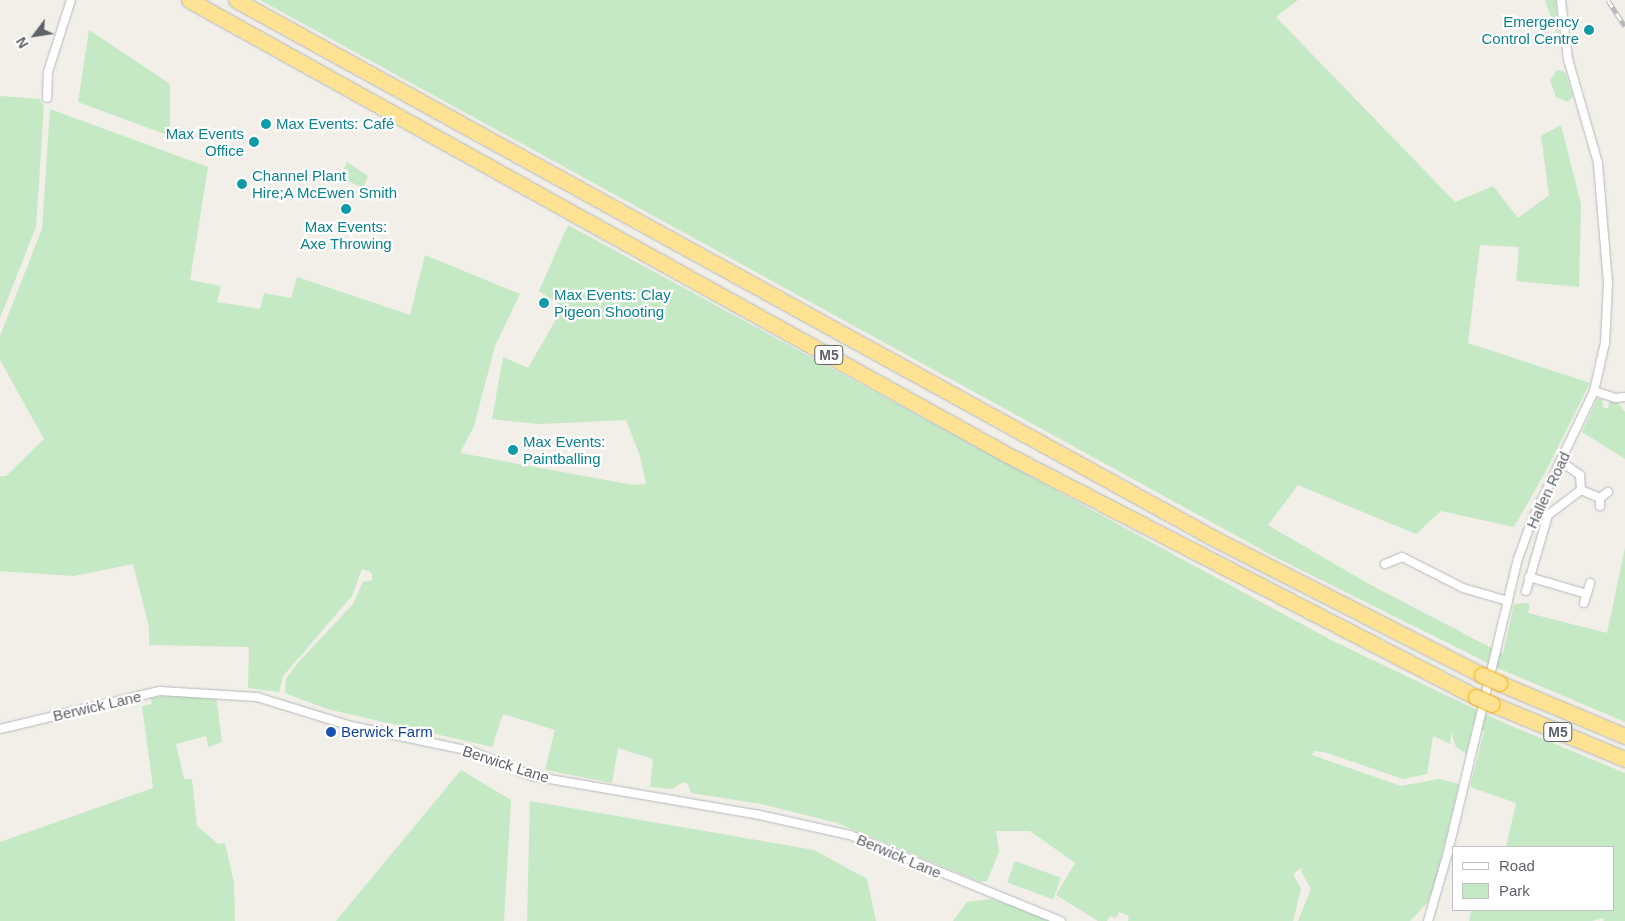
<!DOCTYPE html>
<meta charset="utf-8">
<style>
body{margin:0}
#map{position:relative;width:1625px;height:921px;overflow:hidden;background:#f1efe8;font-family:Arial,sans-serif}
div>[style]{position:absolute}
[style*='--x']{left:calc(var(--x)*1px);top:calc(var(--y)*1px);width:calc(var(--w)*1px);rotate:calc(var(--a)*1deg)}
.green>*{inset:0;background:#c5e8c5;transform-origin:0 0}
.roads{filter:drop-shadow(0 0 1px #b5b8bc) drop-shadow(0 0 1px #b5b8bc)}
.minor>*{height:8px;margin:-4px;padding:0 4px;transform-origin:4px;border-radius:4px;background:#fff}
.motorway>*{height:15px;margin:-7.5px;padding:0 7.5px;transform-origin:7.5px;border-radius:7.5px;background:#fde293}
.rail>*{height:4.5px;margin-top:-2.25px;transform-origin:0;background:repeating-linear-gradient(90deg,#fff 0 8px,#b6b7b8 0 16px);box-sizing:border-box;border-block:1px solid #b6b7b8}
.bridges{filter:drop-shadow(0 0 1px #f9ab00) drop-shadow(0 0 1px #f9ab00)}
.motorway-bridge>*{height:15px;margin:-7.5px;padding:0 7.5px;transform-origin:7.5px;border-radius:7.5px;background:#fde293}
.dots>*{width:14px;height:14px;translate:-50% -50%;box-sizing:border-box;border:2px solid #fff;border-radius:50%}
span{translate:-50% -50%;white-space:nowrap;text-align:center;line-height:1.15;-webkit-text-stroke:4.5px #fff;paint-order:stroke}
.shield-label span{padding:1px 4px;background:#fff;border:1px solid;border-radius:4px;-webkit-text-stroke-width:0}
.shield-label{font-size:14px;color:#5f6368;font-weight:700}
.culture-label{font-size:15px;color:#0d838f}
.right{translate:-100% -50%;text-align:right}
.left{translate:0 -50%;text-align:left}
.street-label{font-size:15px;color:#5f6368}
.transit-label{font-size:15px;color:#164399}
.legend{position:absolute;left:1452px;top:846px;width:162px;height:65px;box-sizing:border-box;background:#fff;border:1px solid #bfc1c3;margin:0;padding:6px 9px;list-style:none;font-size:15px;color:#5f6368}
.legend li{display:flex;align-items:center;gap:10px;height:25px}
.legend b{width:25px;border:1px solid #bfc1c3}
.north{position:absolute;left:10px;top:10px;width:50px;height:50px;-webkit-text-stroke:4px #fff;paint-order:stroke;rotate:239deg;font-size:14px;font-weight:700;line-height:20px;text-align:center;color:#5f6368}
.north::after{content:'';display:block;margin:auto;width:18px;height:22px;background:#5f6368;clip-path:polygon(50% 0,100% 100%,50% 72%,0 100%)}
</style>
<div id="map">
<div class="green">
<i style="clip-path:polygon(260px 0,1298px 0,1276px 17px,1455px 202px,1493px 186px,1518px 218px,1549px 195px,1541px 136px,1561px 125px,1581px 204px,1579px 287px,1516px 281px,1519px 247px,1480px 245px,1468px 343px,1590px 383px,1547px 469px,1514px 527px,1441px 511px,1416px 534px,1298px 485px,1268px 525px,1369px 584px,1503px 654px,1514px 604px,1526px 603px,1530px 604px,1528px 613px,1607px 633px,1625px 548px,1625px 722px,1500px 669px,1275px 557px)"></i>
<i style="clip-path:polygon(1545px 0,1556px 0,1558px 39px)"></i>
<i style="clip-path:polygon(89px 30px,170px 84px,170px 136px,78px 102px)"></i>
<i style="clip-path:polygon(1557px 70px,1565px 72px,1573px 96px,1568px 102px,1556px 97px,1550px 80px)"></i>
<i style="clip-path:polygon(0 96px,40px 99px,44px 107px,36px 227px,0 318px)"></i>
<i style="clip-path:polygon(50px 109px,208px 167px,190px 280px,221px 286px,217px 302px,260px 309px,264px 293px,291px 298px,297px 277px,410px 315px,425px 255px,520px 294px,495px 346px,474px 426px,460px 453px,633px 485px,646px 484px,640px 456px,626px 420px,539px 424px,492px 419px,503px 357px,528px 368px,563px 307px,539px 291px,568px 225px,1331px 640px,1502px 722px,1625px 773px,1625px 921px,1604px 921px,1603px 918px,1592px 921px,1469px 921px,1471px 911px,1614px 910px,1614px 847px,1506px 847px,1516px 803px,1470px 787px,1484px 731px,1472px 725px,1467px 754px,1456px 747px,1451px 732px,1450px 744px,1433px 736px,1427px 774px,1403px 779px,1324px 752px,1314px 751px,1312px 755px,1401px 786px,1439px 779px,1459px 784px,1436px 880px,1427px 903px,1410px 921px,1298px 921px,1311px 889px,1301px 871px,1303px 867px,1293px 874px,1301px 889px,1293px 921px,1128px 921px,1129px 916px,1119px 912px,1116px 918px,1110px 916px,1107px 921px,1098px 921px,1056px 895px,1075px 863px,1030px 831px,996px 831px,999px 852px,987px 881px,980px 882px,837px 823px,761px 804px,691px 793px,688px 784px,683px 782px,672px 789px,650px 787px,653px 759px,618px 748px,612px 783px,545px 770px,555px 730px,503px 714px,492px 747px,327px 709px,285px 693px,286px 679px,296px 665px,353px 604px,363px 582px,373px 580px,371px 572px,362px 569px,352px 596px,283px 676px,279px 692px,248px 688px,249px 647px,149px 645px,149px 627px,133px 564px,74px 576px,0 571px,0 476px,6px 476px,44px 439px,0 360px,0 336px,42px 229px)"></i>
<i style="clip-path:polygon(347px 162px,368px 176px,363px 188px,340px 177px)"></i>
<i style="clip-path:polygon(1597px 399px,1602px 399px,1603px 407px,1608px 409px,1609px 402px,1617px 402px,1625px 412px,1625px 459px,1582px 432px)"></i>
<i style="clip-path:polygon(169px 695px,216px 696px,222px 742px,208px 747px,206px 736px,176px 744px,184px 779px,192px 779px,197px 826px,218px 844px,225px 843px,234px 883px,235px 921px,0 921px,0 842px,153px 788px,142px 706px,152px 704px,151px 698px)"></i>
<i style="clip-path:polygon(461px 770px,511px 800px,504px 921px,336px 921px)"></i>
<i style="clip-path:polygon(530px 801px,814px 850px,867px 879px,876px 921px,527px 921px)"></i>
<i style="left:1015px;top:861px;width:49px;height:23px;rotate:20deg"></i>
<i style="clip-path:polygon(991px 899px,1011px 905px,1053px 921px,953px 921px,967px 902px)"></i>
</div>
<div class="roads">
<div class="minor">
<i style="--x:47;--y:98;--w:26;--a:-88"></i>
<i style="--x:48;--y:72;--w:76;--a:-72.3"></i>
<i style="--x:1594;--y:391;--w:22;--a:18"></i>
<i style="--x:1615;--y:398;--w:10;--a:-6"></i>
<i style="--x:1581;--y:490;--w:21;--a:23"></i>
<i style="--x:1600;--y:506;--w:8;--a:-90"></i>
<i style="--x:1600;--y:498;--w:10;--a:-37"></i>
<i style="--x:1385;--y:564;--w:18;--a:-22"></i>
<i style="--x:1402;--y:557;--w:68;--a:26.9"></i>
<i style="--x:1463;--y:588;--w:47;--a:16.1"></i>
<i style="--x:1529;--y:577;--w:60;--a:16.3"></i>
<i style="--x:1526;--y:591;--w:79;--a:-73.9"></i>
<i style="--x:1548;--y:515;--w:41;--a:-37.1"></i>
<i style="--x:1581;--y:490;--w:15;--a:-94"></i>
<i style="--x:1580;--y:475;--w:24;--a:-145"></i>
<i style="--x:1584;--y:603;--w:21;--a:-73"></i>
<i style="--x:0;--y:729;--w:164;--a:-13.4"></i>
<i style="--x:160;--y:691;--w:97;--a:3.5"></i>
<i style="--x:257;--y:697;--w:98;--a:17.1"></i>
<i style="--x:351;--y:726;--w:123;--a:11.8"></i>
<i style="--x:471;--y:751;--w:66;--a:22.3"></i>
<i style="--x:532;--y:776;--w:226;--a:9.7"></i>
<i style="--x:755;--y:814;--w:97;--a:12.5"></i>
<i style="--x:850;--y:835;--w:228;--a:22.2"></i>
<i style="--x:1428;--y:921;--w:72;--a:-73.8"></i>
<i style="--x:1448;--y:852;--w:301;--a:-76.6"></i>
<i style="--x:1518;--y:559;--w:41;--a:-70.3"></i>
<i style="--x:1532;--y:520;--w:143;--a:-64.3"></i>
<i style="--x:1594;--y:391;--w:49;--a:-77.1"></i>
<i style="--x:1605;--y:343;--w:60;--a:-87.1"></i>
<i style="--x:1608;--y:283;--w:120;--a:-94.8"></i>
<i style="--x:1598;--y:163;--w:108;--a:-106.1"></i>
<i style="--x:1568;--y:59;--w:59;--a:-96.8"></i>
</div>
<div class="motorway">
<i style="--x:189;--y:0;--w:935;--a:29.06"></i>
<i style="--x:1006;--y:454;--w:529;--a:27.34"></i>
<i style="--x:236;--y:0;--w:1120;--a:28.83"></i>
<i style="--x:1217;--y:540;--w:297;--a:27"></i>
<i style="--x:1499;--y:683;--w:137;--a:22.8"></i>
<i style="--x:1492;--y:704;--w:144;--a:22.5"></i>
</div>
</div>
<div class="rail">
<i style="--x:1608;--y:0;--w:31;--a:57"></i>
</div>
<div class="bridges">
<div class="motorway-bridge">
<i style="--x:1482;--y:675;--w:19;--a:25"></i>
<i style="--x:1476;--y:697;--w:17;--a:24"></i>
</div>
</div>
<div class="dots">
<i style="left:1589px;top:30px;background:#0f9aa8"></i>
<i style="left:266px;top:124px;background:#0f9aa8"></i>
<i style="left:254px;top:142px;background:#0f9aa8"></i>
<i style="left:242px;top:184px;background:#0f9aa8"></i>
<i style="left:346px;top:209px;background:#0f9aa8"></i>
<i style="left:544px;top:303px;background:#0f9aa8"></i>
<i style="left:513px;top:450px;background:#0f9aa8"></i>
<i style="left:331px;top:732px;background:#1a4fb4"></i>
</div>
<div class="shield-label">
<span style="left:829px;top:355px">M5</span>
<span style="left:1558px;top:732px">M5</span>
</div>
<div class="culture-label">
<span class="right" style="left:1579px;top:30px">Emergency<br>Control Centre</span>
<span class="left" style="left:276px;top:124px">Max Events: Café</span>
<span class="right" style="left:244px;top:142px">Max Events<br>Office</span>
<span class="left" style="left:252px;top:184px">Channel Plant<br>Hire;A McEwen Smith</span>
<span style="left:346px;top:235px">Max Events:<br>Axe Throwing</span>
<span class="left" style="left:554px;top:303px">Max Events: Clay<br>Pigeon Shooting</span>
<span class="left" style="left:523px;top:450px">Max Events:<br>Paintballing</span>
</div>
<div class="street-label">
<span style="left:1548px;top:490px;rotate:-65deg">Hallen Road</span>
<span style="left:97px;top:706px;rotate:-13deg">Berwick Lane</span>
<span style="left:506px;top:764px;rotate:18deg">Berwick Lane</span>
<span style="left:899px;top:856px;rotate:23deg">Berwick Lane</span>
</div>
<div class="transit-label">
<span class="left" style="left:341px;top:732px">Berwick Farm</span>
</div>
<ul class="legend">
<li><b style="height:6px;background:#fff"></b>Road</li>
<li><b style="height:14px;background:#c5e8c5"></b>Park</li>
</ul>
<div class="north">N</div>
</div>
